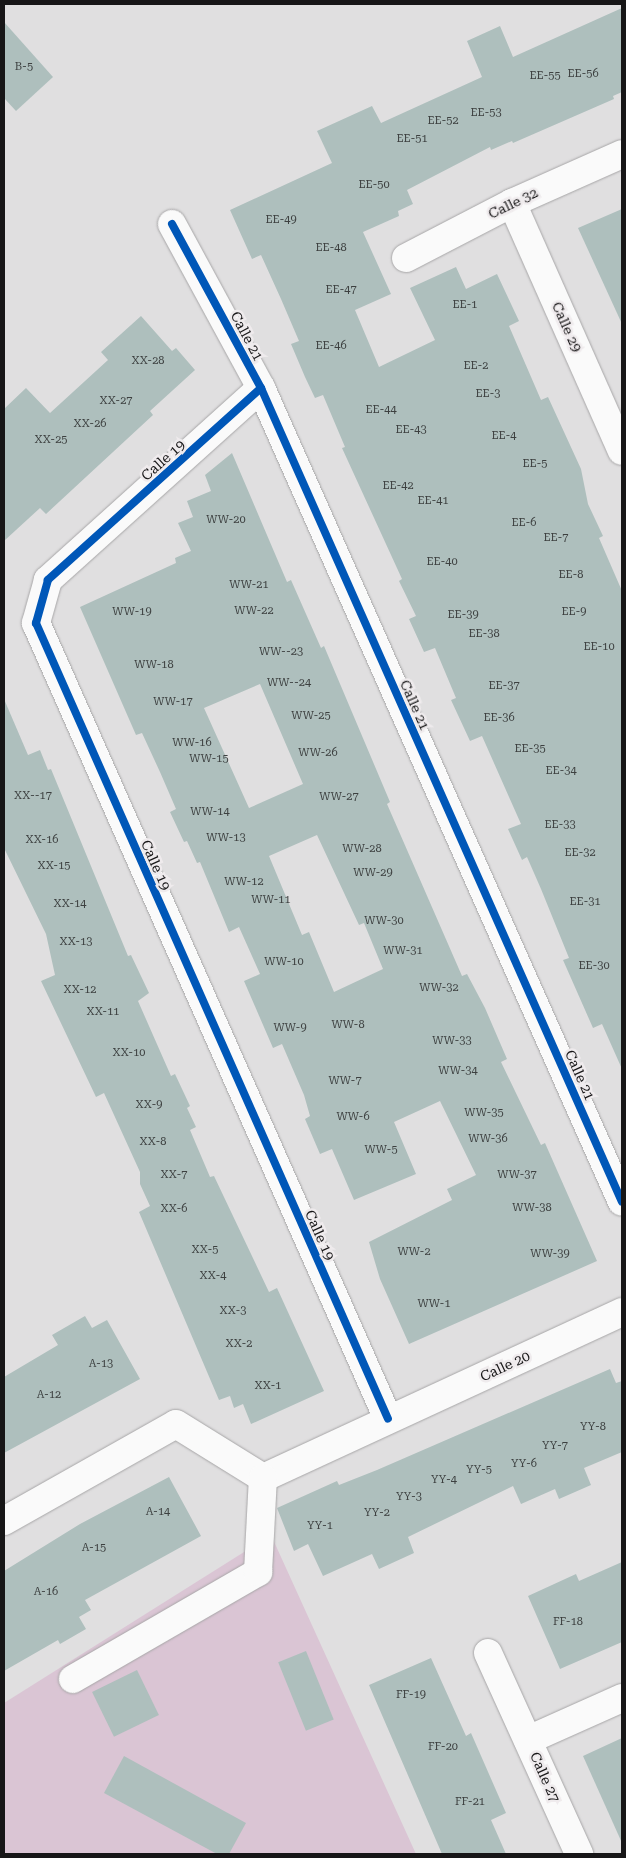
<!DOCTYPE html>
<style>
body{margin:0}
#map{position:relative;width:626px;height:1858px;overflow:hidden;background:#e0dfe0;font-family:"Roboto Serif",serif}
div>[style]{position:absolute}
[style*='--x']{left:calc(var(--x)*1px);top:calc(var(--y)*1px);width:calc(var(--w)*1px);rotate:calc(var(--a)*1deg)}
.green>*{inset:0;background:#dac5d4}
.building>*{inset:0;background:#aebfbd;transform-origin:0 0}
.roads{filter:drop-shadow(0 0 1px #a7a6a7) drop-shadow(0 0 1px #a7a6a7)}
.minor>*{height:28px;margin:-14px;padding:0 14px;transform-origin:14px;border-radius:14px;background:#fafafa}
.cycleway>*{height:8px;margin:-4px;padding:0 4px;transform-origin:4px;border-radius:4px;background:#0057b8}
span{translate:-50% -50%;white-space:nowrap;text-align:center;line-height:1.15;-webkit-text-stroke:5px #efebed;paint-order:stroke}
.number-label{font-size:11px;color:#3d4040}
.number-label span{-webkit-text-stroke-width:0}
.street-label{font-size:14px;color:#171617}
.frame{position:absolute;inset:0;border:5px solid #171617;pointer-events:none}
</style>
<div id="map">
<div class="green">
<i style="clip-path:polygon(271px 1535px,416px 1854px,4px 1854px,4px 1703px)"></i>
</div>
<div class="building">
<i style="clip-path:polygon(622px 8px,622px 92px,613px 96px,614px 99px,513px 143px,512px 141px,491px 150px,490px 147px,407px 190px,413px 204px,398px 211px,399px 216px,363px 232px,391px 294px,355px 310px,379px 367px,435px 340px,410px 288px,456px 267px,466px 289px,497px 274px,519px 321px,509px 326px,541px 400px,548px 397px,581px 469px,588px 504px,603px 536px,599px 538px,622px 591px,622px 1069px,602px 1024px,593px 1028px,563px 960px,569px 958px,541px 889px,527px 857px,522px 860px,508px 829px,521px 824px,482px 736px,470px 741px,451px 700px,456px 698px,435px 648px,424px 652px,409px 619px,416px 616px,399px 581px,402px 579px,342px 448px,345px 447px,323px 395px,315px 398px,305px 377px,291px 344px,299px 341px,281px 299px,261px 255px,252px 259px,230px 210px,332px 163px,317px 131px,372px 106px,381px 123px,482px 77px,467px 41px,500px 26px,513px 57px)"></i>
<i style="clip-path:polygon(4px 22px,53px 77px,16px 111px,4px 98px)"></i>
<i style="clip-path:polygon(622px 209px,622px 324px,578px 228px)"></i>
<i style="clip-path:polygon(141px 316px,172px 351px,176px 348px,195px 370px,150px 411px,153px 415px,46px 514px,40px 508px,4px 541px,4px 409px,26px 388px,50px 413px,108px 360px,101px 352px)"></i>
<i style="clip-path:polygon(evenodd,232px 453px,287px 582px,291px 580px,321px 648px,324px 646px,390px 802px,387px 804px,462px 976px,467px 974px,485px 1008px,507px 1059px,501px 1062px,541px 1145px,545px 1143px,597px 1261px,409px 1344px,380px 1279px,369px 1242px,452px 1200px,447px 1189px,476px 1175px,440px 1101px,394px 1122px,416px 1174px,354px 1200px,332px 1149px,320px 1154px,305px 1119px,310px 1116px,304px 1095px,282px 1044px,273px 1048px,244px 981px,260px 974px,239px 927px,229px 932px,200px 862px,197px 863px,187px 841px,184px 842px,170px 812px,176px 809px,160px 772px,142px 733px,136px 735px,80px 607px,176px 563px,175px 558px,191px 551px,178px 523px,193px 517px,187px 501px,211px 491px,205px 475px,232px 453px,260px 684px,303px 784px,249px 808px,204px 708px,260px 684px,232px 453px,317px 835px,359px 925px,364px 923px,383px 969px,334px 992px,309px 932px,302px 935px,269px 856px,317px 835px)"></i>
<i style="clip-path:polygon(4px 699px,28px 755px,40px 750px,48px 770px,51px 769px,128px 956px,131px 955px,149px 993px,138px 1001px,171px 1076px,175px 1074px,190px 1106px,187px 1108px,196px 1127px,190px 1130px,210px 1177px,214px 1176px,269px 1292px,277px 1288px,324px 1391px,251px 1424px,243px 1404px,234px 1408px,230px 1396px,219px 1400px,139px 1212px,150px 1206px,140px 1184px,140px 1172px,104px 1093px,96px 1097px,41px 981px,55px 975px,46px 934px,4px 848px)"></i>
<i style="clip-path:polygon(85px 1316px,92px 1328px,107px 1320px,140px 1379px,4px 1453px,4px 1377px,58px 1345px,52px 1335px)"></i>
<i style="clip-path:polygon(610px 1369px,616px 1383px,622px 1381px,622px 1452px,584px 1468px,591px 1485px,559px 1499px,555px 1489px,521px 1504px,513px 1486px,408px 1537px,414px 1553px,379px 1569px,372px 1554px,323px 1576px,308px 1544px,294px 1551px,277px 1508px,337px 1481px,339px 1485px,377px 1470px)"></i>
<i style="clip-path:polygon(169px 1477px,201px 1536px,85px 1600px,91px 1610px,79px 1617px,86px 1629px,60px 1644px,58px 1640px,4px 1671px,4px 1571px,80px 1524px)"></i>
<i style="clip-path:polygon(622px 1562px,622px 1642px,560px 1669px,528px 1596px,576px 1574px,579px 1581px)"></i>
<i style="left:306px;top:1651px;width:74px;height:30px;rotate:68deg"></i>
<i style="clip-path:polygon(431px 1658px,466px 1736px,471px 1733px,506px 1813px,491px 1820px,506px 1854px,442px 1854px,369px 1685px)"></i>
<i style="left:137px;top:1670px;width:50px;height:50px;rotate:64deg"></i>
<i style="clip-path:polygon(622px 1738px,622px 1843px,583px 1756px)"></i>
<i style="clip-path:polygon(124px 1756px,246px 1823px,229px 1854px,217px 1854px,104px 1793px)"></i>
</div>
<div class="roads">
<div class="minor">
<i style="--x:512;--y:203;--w:271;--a:66.1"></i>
<i style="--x:172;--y:224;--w:187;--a:61.5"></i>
<i style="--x:261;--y:388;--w:890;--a:66.08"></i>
<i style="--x:406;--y:258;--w:119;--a:-27.4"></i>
<i style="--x:512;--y:203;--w:120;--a:-24"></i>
<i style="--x:261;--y:388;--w:287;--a:138"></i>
<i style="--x:48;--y:580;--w:45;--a:105.6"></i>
<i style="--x:36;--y:623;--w:870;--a:66.14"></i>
<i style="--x:4;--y:1521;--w:197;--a:-29.4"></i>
<i style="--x:176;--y:1424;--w:102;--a:31.8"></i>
<i style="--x:263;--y:1478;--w:396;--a:-24.8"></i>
<i style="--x:488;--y:1653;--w:221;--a:65.6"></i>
<i style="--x:73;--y:1679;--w:214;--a:-30"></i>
<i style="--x:258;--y:1572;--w:94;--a:-87"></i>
<i style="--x:528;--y:1740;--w:103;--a:-24.1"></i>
</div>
</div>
<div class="cycleway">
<i style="--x:172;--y:224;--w:187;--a:61.5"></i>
<i style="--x:261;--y:388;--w:890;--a:66.08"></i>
<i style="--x:261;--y:388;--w:287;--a:138"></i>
<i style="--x:48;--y:580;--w:45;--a:105.6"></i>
<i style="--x:36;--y:623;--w:870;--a:66.14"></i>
</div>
<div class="number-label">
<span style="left:24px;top:67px">B-5</span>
<span style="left:583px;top:74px">EE-56</span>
<span style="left:545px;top:76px">EE-55</span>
<span style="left:486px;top:113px">EE-53</span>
<span style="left:443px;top:121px">EE-52</span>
<span style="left:412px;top:139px">EE-51</span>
<span style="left:374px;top:185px">EE-50</span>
<span style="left:281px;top:220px">EE-49</span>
<span style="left:331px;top:248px">EE-48</span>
<span style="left:341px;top:290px">EE-47</span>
<span style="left:465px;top:305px">EE-1</span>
<span style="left:331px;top:346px">EE-46</span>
<span style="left:148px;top:361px">XX-28</span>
<span style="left:476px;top:366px">EE-2</span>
<span style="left:488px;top:394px">EE-3</span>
<span style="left:116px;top:401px">XX-27</span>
<span style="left:381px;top:410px">EE-44</span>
<span style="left:90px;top:424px">XX-26</span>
<span style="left:411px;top:430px">EE-43</span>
<span style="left:504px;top:436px">EE-4</span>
<span style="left:51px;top:440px">XX-25</span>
<span style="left:535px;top:464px">EE-5</span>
<span style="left:398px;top:486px">EE-42</span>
<span style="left:433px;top:501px">EE-41</span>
<span style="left:226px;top:520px">WW-20</span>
<span style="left:524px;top:523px">EE-6</span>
<span style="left:556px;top:538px">EE-7</span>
<span style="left:442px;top:562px">EE-40</span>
<span style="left:571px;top:575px">EE-8</span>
<span style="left:249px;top:585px">WW-21</span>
<span style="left:254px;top:611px">WW-22</span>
<span style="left:132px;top:612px">WW-19</span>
<span style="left:574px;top:612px">EE-9</span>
<span style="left:463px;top:615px">EE-39</span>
<span style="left:484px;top:634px">EE-38</span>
<span style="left:599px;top:647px">EE-10</span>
<span style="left:281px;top:652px">WW--23</span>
<span style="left:154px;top:665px">WW-18</span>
<span style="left:289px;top:683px">WW--24</span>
<span style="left:504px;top:686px">EE-37</span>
<span style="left:173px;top:702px">WW-17</span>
<span style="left:311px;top:716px">WW-25</span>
<span style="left:499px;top:718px">EE-36</span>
<span style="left:192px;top:743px">WW-16</span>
<span style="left:530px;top:749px">EE-35</span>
<span style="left:318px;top:753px">WW-26</span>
<span style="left:209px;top:759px">WW-15</span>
<span style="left:561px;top:771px">EE-34</span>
<span style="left:33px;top:796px">XX--17</span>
<span style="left:339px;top:797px">WW-27</span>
<span style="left:210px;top:812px">WW-14</span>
<span style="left:560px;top:825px">EE-33</span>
<span style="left:226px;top:838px">WW-13</span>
<span style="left:42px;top:840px">XX-16</span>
<span style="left:362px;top:849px">WW-28</span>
<span style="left:580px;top:853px">EE-32</span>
<span style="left:54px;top:866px">XX-15</span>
<span style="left:373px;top:873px">WW-29</span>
<span style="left:244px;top:882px">WW-12</span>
<span style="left:271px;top:900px">WW-11</span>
<span style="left:585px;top:902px">EE-31</span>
<span style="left:70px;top:904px">XX-14</span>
<span style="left:384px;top:921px">WW-30</span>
<span style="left:76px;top:942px">XX-13</span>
<span style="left:403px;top:951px">WW-31</span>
<span style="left:284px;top:962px">WW-10</span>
<span style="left:594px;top:966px">EE-30</span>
<span style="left:439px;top:988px">WW-32</span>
<span style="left:80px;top:990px">XX-12</span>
<span style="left:103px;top:1012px">XX-11</span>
<span style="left:348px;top:1025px">WW-8</span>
<span style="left:290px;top:1028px">WW-9</span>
<span style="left:452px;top:1041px">WW-33</span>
<span style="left:129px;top:1053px">XX-10</span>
<span style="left:458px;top:1071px">WW-34</span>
<span style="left:345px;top:1081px">WW-7</span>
<span style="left:149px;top:1105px">XX-9</span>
<span style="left:484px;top:1113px">WW-35</span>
<span style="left:353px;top:1117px">WW-6</span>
<span style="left:488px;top:1139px">WW-36</span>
<span style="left:153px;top:1142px">XX-8</span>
<span style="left:381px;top:1150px">WW-5</span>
<span style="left:174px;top:1175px">XX-7</span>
<span style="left:517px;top:1175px">WW-37</span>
<span style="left:532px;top:1208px">WW-38</span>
<span style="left:174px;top:1209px">XX-6</span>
<span style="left:205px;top:1250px">XX-5</span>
<span style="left:414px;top:1252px">WW-2</span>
<span style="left:550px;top:1254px">WW-39</span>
<span style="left:213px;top:1276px">XX-4</span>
<span style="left:434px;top:1304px">WW-1</span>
<span style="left:233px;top:1311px">XX-3</span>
<span style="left:239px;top:1344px">XX-2</span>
<span style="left:101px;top:1364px">A-13</span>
<span style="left:268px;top:1386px">XX-1</span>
<span style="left:49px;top:1395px">A-12</span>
<span style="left:593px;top:1427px">YY-8</span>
<span style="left:555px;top:1446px">YY-7</span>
<span style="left:524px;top:1464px">YY-6</span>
<span style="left:479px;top:1470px">YY-5</span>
<span style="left:444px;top:1480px">YY-4</span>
<span style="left:409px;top:1497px">YY-3</span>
<span style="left:158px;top:1512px">A-14</span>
<span style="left:377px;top:1513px">YY-2</span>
<span style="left:320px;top:1526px">YY-1</span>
<span style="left:94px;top:1548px">A-15</span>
<span style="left:46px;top:1592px">A-16</span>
<span style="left:568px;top:1622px">FF-18</span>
<span style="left:411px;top:1695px">FF-19</span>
<span style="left:443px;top:1747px">FF-20</span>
<span style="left:470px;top:1802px">FF-21</span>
</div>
<div class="street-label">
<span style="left:513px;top:203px;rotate:-26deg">Calle 32</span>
<span style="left:567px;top:327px;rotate:66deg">Calle 29</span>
<span style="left:247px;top:336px;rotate:62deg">Calle 21</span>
<span style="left:163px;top:460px;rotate:-42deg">Calle 19</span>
<span style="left:415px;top:705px;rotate:66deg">Calle 21</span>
<span style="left:156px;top:865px;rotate:66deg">Calle 19</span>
<span style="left:580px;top:1075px;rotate:66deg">Calle 21</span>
<span style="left:320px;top:1235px;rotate:66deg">Calle 19</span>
<span style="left:505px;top:1366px;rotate:-25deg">Calle 20</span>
<span style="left:545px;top:1777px;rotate:66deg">Calle 27</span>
</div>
<div class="frame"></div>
</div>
